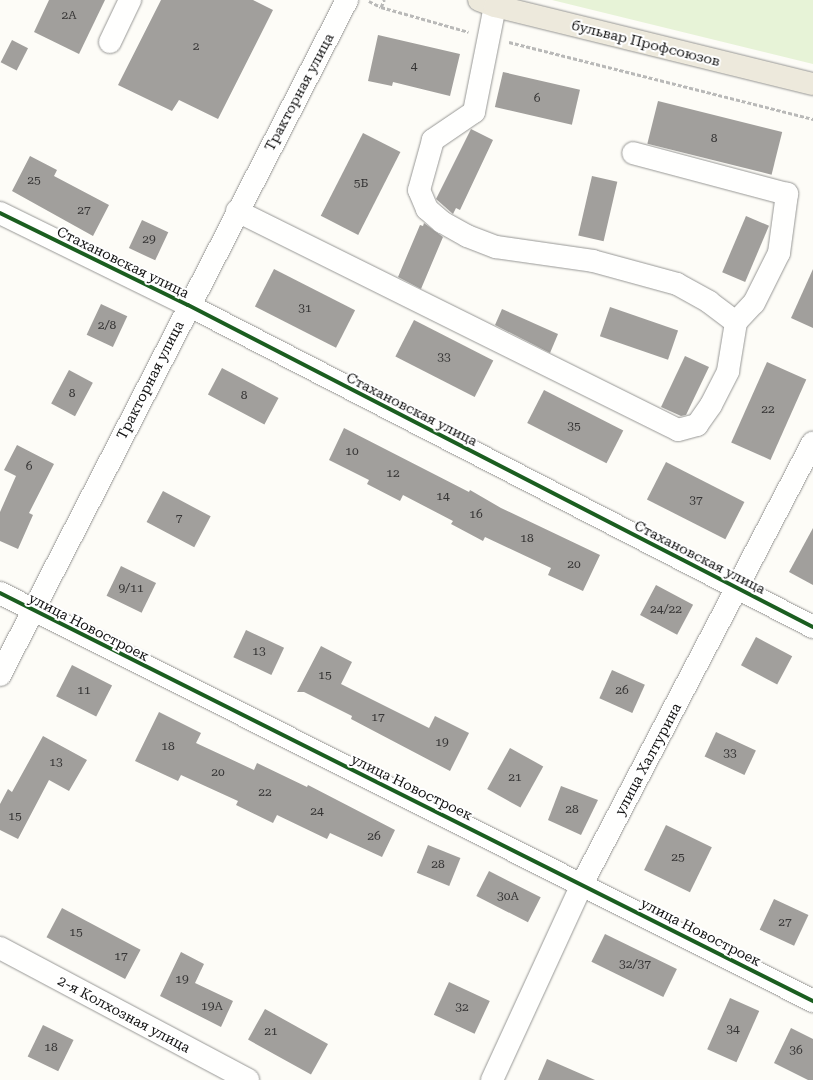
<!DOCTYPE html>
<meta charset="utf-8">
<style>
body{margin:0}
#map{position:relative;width:813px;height:1080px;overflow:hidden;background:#fdfcf7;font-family:"Roboto Serif",serif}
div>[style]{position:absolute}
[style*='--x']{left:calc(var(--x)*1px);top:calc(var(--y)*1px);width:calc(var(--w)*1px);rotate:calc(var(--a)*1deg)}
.green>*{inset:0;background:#e7f3d7}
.building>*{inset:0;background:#a19f9c;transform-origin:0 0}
.path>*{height:2.5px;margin-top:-1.25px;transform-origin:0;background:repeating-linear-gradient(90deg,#b9b9b8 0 4px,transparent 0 6px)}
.roads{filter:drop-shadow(0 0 1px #979795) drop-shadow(0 0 1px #979795)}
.minor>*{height:22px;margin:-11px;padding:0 11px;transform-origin:11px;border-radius:11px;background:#fffffe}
.major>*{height:22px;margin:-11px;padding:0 11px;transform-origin:11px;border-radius:11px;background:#ede9dc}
.cycleway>*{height:4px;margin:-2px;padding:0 2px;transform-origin:2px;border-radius:2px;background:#1b5e20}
span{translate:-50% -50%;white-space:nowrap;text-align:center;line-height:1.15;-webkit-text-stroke:4px #fff;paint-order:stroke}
.number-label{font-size:12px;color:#353434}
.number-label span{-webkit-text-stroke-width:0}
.street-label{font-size:14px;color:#111}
</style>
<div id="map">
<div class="green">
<i style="clip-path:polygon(552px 0,813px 0,813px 64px)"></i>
</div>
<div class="building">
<i style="clip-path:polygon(49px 0,105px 0,79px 54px,34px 32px)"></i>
<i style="clip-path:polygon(161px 0,253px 0,273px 10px,218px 119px,179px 100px,172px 111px,118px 85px)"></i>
<i style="clip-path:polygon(378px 35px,460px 54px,450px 96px,393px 82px,392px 86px,368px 81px)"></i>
<i style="left:12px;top:40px;width:18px;height:25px;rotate:27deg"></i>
<i style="left:503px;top:72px;width:79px;height:36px;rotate:13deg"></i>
<i style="left:658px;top:101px;width:128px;height:44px;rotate:14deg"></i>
<i style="clip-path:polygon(471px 129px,493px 140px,460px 210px,456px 208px,453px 214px,436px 199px)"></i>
<i style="left:363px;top:133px;width:42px;height:93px;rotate:27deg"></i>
<i style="clip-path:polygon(30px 156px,57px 170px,54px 176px,109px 205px,93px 236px,12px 191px)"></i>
<i style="left:592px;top:176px;width:26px;height:61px;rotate:13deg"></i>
<i style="left:746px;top:216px;width:25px;height:61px;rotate:23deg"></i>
<i style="left:142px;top:220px;width:29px;height:31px;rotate:25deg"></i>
<i style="clip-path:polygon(424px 223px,443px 237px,421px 289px,398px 277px,420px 225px,423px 226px)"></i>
<i style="left:274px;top:269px;width:91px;height:42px;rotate:27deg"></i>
<i style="clip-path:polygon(813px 269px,813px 328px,791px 318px)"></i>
<i style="left:101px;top:304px;width:29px;height:34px;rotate:25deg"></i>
<i style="left:610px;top:307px;width:72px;height:31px;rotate:19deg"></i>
<i style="clip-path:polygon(502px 309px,558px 334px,550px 353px,495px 325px)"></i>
<i style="left:414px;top:320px;width:89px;height:41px;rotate:27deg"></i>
<i style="clip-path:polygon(685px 356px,709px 367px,686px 415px,681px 416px,661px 407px)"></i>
<i style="left:767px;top:362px;width:43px;height:88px;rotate:24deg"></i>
<i style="left:222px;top:368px;width:64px;height:30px;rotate:28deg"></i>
<i style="left:69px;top:370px;width:27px;height:38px;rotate:28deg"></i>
<i style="left:544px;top:390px;width:89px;height:37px;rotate:27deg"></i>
<i style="clip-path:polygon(344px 428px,469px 492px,470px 490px,501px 508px,600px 555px,583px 591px,548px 575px,551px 568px,485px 537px,483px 541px,451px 524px,453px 521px,403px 495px,400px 501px,367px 484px,369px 480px,329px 460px)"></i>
<i style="clip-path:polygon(17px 445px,54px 464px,29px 513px,33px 515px,18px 549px,0 541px,0 512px,16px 476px,4px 470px)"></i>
<i style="left:666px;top:462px;width:88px;height:42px;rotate:27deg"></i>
<i style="left:163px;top:491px;width:54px;height:35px;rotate:28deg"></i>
<i style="clip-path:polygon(813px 528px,813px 585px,789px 572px)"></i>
<i style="left:121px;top:566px;width:39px;height:33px;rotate:26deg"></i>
<i style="left:656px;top:585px;width:42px;height:34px;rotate:28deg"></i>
<i style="left:246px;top:630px;width:42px;height:30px;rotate:25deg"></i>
<i style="left:756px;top:637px;width:41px;height:32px;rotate:28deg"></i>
<i style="clip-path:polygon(321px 646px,352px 662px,341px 684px,429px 728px,435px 716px,469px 733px,450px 771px,351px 719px,352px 716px,304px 692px,297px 692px)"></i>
<i style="left:72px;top:665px;width:45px;height:35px;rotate:27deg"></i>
<i style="left:612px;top:670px;width:36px;height:31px;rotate:24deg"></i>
<i style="clip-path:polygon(159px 712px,201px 733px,196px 743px,254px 770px,257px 763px,307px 787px,308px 785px,395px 830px,382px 857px,330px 833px,327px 839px,277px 815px,273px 823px,236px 805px,238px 801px,181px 775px,178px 781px,135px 761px)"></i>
<i style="left:716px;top:732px;width:44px;height:27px;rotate:25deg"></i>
<i style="clip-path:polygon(43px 736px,87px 760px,69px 791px,49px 780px,18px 839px,0 830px,0 804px,8px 789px,12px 792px)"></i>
<i style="left:510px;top:748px;width:38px;height:47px;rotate:29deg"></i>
<i style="clip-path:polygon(561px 786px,598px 800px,581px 835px,548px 820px)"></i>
<i style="left:666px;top:825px;width:51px;height:50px;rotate:26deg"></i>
<i style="left:428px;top:845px;width:35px;height:30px;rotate:22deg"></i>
<i style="left:489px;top:871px;width:58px;height:28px;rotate:27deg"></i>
<i style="left:774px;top:899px;width:38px;height:34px;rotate:25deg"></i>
<i style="left:62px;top:908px;width:89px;height:33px;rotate:28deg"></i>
<i style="left:605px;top:934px;width:80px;height:31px;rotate:26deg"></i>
<i style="clip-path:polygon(181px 952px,204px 964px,195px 983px,233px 1001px,221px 1027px,160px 996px)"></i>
<i style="left:449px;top:982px;width:45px;height:36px;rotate:25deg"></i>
<i style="left:730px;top:998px;width:32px;height:56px;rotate:24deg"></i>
<i style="left:265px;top:1009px;width:72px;height:35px;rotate:29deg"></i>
<i style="left:43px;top:1025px;width:34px;height:35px;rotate:26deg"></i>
<i style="clip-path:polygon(791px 1028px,813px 1039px,813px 1080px,808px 1080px,774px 1063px)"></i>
<i style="clip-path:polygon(547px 1059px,595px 1080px,538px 1080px)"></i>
</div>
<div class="path">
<i style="--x:369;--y:1;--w:13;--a:27"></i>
<i style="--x:381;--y:7;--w:8;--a:-67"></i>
<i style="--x:381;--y:7;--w:91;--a:15.9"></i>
<i style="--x:509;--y:42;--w:314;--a:14.2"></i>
</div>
<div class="roads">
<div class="minor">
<i style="--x:495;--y:6;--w:108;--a:101.2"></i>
<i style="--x:474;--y:112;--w:50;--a:145.7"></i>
<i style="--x:433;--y:140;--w:52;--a:105.6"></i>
<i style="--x:419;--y:190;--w:21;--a:67"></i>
<i style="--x:427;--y:209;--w:20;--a:41"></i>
<i style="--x:442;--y:222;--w:29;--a:29"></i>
<i style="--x:467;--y:236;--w:31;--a:21"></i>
<i style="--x:496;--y:247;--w:98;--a:8.2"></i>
<i style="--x:593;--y:261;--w:87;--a:15.3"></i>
<i style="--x:677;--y:284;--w:37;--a:29"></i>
<i style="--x:709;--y:302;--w:34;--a:37"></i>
<i style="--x:110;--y:42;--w:47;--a:-64.5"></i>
<i style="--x:237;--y:211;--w:492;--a:26.4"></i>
<i style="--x:678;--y:430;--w:20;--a:-15"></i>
<i style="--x:697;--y:425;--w:24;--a:-55"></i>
<i style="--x:711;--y:405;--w:38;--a:-63"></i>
<i style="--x:728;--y:371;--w:50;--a:-80.7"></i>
<i style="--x:736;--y:322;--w:26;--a:-47"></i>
<i style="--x:754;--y:303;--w:56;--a:-63.4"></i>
<i style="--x:779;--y:253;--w:60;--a:-82.3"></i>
<i style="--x:787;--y:194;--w:159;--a:-165.1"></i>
<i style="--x:0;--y:213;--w:209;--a:26.1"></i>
<i style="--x:188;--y:305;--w:703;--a:27.26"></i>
<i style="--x:0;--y:593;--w:910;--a:26.65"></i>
<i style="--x:0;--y:675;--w:759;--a:-62.79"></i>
<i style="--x:0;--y:948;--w:281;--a:28"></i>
<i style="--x:492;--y:1080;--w:216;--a:-65.3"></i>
<i style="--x:582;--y:884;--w:498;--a:-62.4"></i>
</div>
<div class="major">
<i style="--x:479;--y:0;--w:17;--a:21"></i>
<i style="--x:495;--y:6;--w:327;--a:13.8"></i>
</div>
</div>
<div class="cycleway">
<i style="--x:0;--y:213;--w:209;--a:26.1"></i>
<i style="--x:188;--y:305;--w:703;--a:27.26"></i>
<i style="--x:0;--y:593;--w:910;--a:26.65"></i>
</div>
<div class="number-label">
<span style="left:69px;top:16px">2А</span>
<span style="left:196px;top:47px">2</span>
<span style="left:414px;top:67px">4</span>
<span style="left:537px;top:99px">6</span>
<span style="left:714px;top:139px">8</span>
<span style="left:34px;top:181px">25</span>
<span style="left:361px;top:184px">5Б</span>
<span style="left:84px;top:211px">27</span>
<span style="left:149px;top:240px">29</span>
<span style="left:305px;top:309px">31</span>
<span style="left:107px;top:326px">2/8</span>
<span style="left:444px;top:358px">33</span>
<span style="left:72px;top:394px">8</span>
<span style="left:244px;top:396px">8</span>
<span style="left:768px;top:410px">22</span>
<span style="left:574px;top:427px">35</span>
<span style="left:352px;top:452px">10</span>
<span style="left:29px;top:467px">6</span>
<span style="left:393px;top:474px">12</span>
<span style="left:443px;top:497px">14</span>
<span style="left:696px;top:501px">37</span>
<span style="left:476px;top:515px">16</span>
<span style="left:179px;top:519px">7</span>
<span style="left:527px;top:539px">18</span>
<span style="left:574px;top:565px">20</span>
<span style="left:131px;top:589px">9/11</span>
<span style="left:666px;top:610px">24/22</span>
<span style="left:259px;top:652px">13</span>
<span style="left:325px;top:676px">15</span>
<span style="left:84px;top:691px">11</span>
<span style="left:622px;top:691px">26</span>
<span style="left:378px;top:718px">17</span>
<span style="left:442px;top:743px">19</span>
<span style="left:168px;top:747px">18</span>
<span style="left:730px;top:754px">33</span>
<span style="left:56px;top:763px">13</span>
<span style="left:218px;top:773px">20</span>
<span style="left:515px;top:778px">21</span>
<span style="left:265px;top:793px">22</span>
<span style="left:572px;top:810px">28</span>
<span style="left:317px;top:812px">24</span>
<span style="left:15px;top:817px">15</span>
<span style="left:374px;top:837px">26</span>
<span style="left:678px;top:858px">25</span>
<span style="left:438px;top:865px">28</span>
<span style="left:508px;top:897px">30А</span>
<span style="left:785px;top:923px">27</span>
<span style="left:76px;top:933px">15</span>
<span style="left:121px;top:957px">17</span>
<span style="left:635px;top:965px">32/37</span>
<span style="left:182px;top:980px">19</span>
<span style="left:212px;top:1007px">19А</span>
<span style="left:462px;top:1008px">32</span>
<span style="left:733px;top:1030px">34</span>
<span style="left:271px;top:1032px">21</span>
<span style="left:51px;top:1048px">18</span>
<span style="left:796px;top:1051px">36</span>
</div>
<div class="street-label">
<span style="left:646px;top:43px;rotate:14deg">бульвар Профсоюзов</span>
<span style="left:299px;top:92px;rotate:-62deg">Тракторная улица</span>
<span style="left:123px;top:262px;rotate:26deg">Стахановская улица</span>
<span style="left:150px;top:380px;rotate:-63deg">Тракторная улица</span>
<span style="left:412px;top:409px;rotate:27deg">Стахановская улица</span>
<span style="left:700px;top:557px;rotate:27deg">Стахановская улица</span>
<span style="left:89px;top:627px;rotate:27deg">улица Новостроек</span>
<span style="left:648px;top:759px;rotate:-62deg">улица Халтурина</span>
<span style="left:412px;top:787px;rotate:26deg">улица Новостроек</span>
<span style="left:701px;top:932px;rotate:27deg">улица Новостроек</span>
<span style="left:124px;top:1014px;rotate:28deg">2-я Колхозная улица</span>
</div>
</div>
